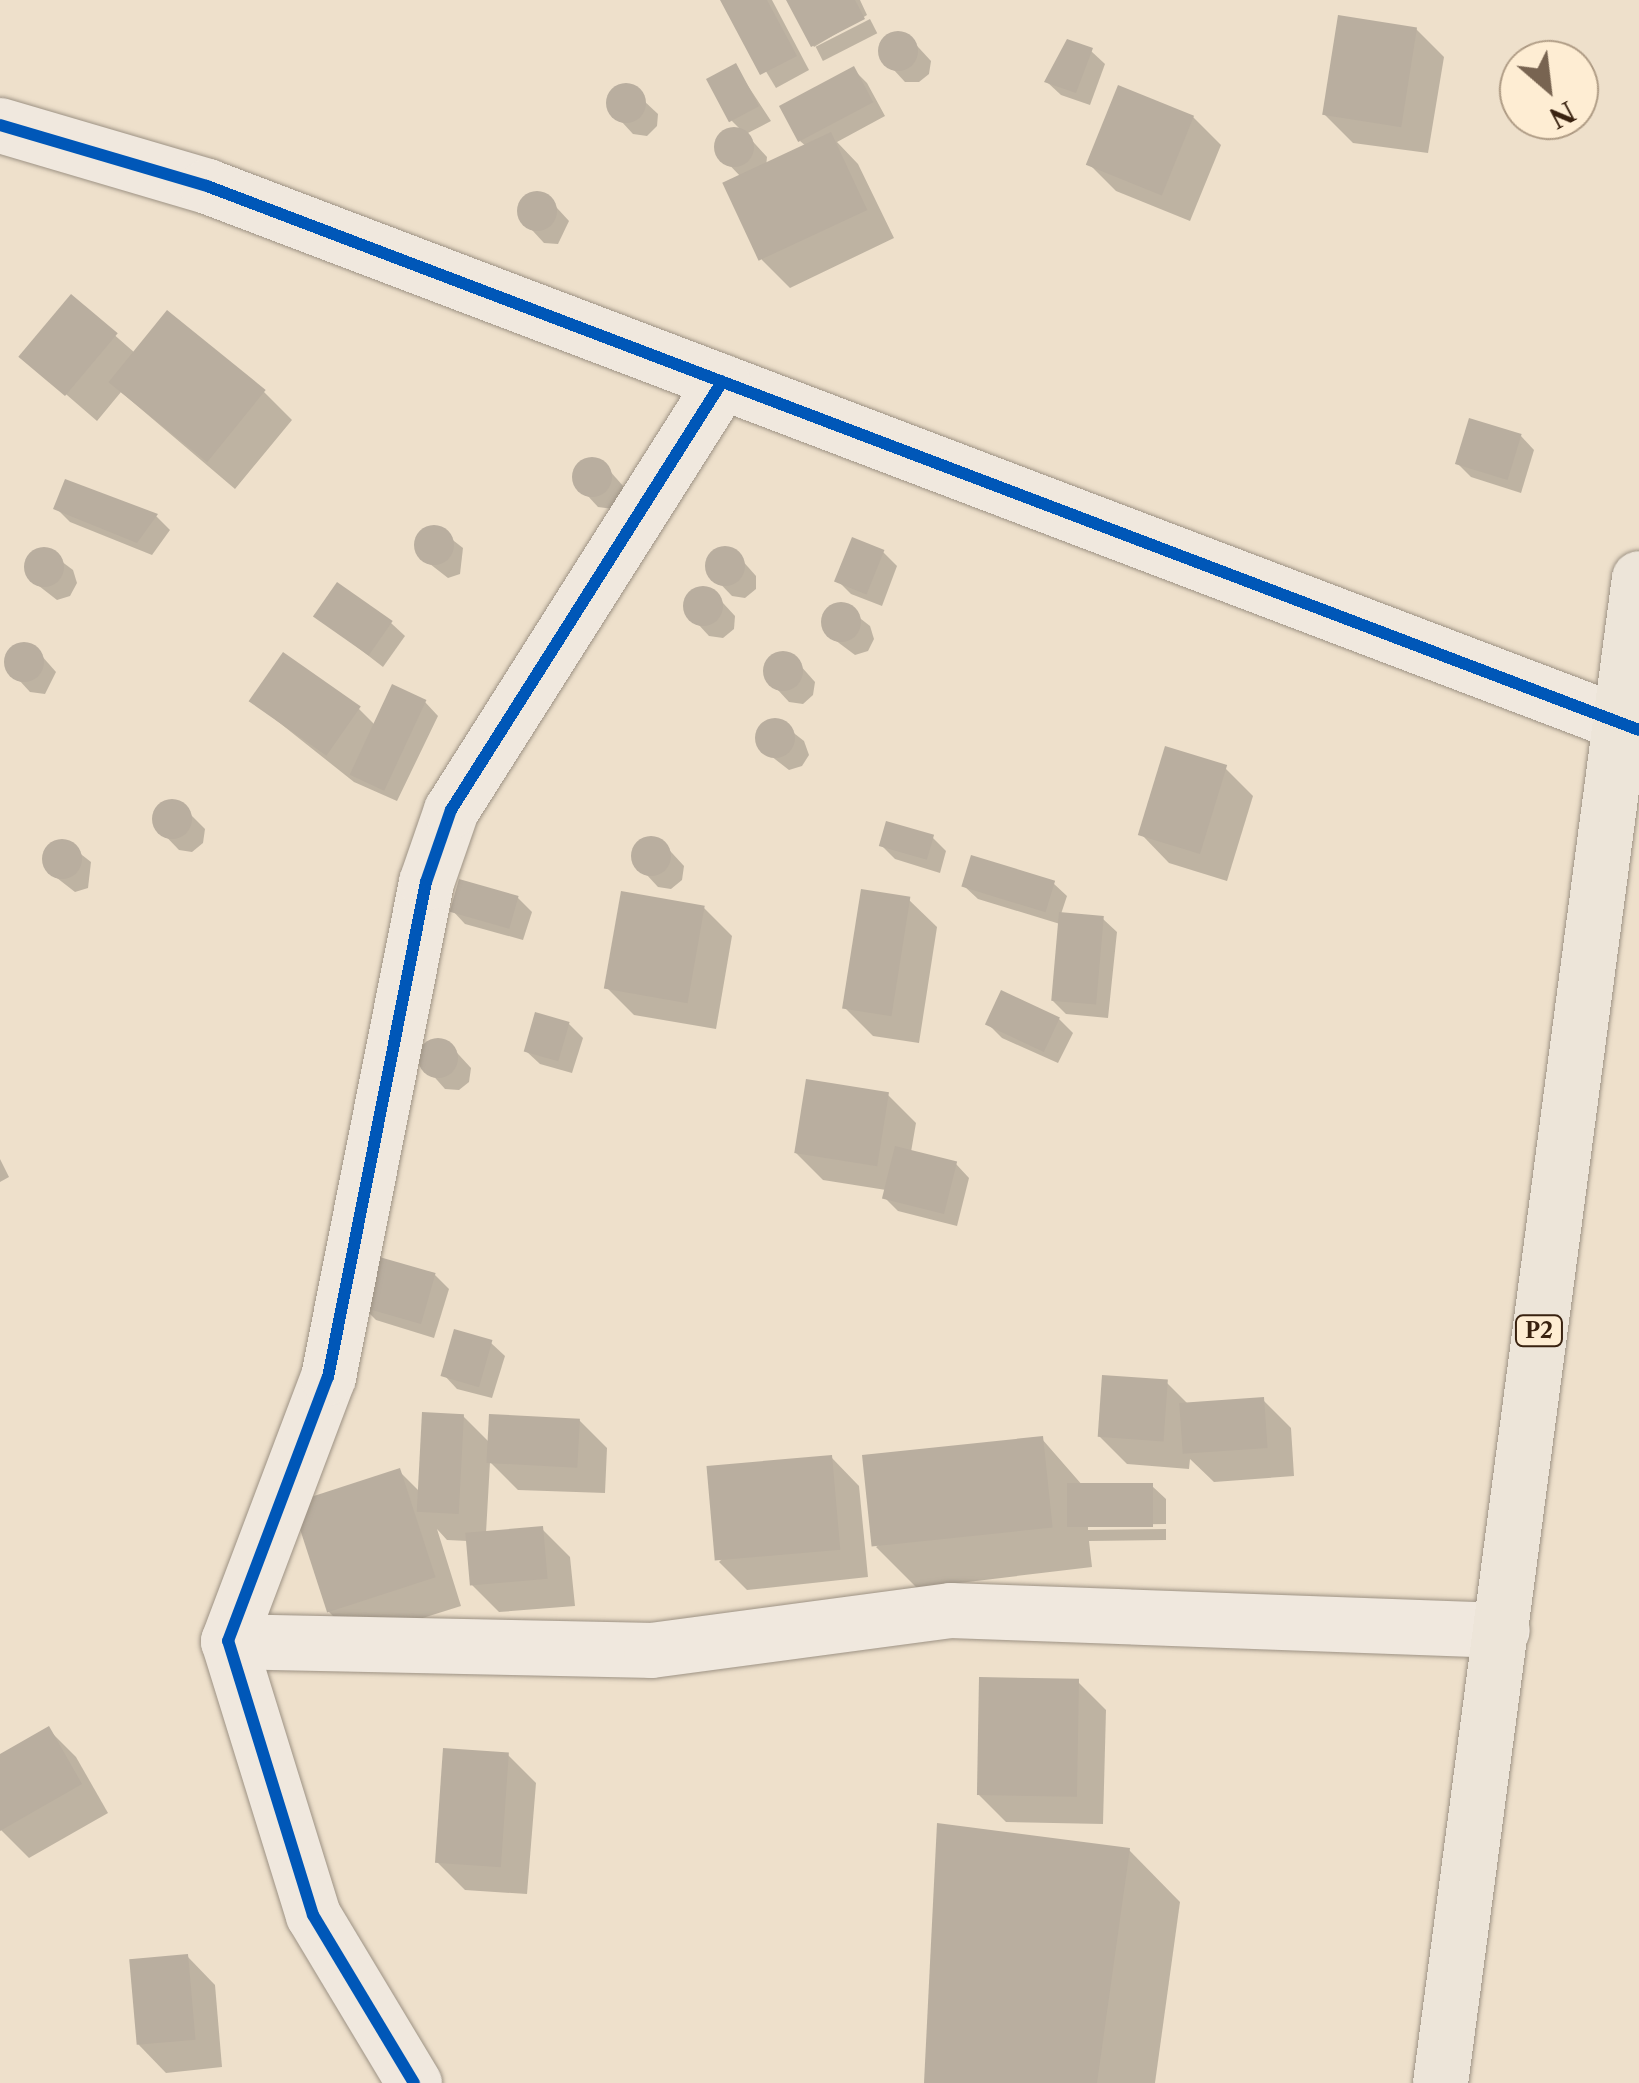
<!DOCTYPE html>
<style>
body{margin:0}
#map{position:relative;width:1639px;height:2083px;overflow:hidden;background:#eee0cb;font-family:"Libre Caslon Text",serif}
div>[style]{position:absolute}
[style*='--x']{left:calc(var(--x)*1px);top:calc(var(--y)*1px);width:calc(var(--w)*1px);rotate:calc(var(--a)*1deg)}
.shadow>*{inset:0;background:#0003;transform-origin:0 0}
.building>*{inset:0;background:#b9ae9f;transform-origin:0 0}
.round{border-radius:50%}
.roads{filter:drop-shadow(0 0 2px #9d9284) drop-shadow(0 0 2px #9d9284)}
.street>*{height:55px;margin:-27.5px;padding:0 27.5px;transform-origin:27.5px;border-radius:27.5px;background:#f0e8de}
.primary>*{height:55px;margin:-27.5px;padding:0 27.5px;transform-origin:27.5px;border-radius:27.5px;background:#ede5d9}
.cycleway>*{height:12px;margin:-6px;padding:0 6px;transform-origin:6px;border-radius:6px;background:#0057b8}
span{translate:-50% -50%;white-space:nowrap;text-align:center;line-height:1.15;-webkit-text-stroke:9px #feedd3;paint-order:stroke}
.shield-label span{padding:2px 8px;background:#feedd3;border:2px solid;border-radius:8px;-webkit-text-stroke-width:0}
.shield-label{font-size:22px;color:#392210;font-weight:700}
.north{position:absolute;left:1499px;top:40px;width:100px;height:100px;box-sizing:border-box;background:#feedd3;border:2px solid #af9c85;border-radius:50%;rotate:152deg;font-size:28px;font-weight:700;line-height:40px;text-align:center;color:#392210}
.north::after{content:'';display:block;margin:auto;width:35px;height:45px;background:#786451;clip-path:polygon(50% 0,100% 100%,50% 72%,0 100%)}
</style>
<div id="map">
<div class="shadow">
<i style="clip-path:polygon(723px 0,772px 0,809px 70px,776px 88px)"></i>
<i style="clip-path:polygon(789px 0,860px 0,867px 15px,814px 47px)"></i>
<i style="left:870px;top:19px;width:16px;height:61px;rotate:63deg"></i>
<i style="clip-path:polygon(1416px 29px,1444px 57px,1428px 153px,1353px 143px,1325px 115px)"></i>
<i style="clip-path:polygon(894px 33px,907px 35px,931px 61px,929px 74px,919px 82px,905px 82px,881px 56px,883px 42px)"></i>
<i style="clip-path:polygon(1091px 51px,1105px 64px,1090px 105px,1061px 95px,1047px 82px)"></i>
<i style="clip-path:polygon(735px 66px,771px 121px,746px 134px,767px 157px,766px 167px,807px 147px,800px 141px,853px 69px,867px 83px,885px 116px,837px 142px,858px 164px,894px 238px,790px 288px,762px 260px,742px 178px,717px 152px,729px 130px,742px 131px,732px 121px)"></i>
<i style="clip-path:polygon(628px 86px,658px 114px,657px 126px,647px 136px,633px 134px,609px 108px,610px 95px)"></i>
<i style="clip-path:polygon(1193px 117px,1221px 145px,1190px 221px,1116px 191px,1088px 163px)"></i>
<i style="clip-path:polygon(532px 194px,546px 196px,569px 221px,558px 244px,544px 243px,520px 217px,521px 203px)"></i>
<i style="clip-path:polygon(71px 297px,135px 353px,264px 392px,292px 420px,235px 489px,121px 392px,97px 421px,23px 357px)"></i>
<i style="clip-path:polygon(1521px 436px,1534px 450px,1521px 493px,1471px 477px,1457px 463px)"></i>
<i style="clip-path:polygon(587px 460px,601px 461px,624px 487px,613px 509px,598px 507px,575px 482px,577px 468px)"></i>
<i style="clip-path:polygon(56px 508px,156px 516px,170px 530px,152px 555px,70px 522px)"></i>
<i style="clip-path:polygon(436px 527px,463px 548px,460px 574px,448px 578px,421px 557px,417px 544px,423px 531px)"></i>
<i style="clip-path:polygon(719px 548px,733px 550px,756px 576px,756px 589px,745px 598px,732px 596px,708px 571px,709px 558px)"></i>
<i style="clip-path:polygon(45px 549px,73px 570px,77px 583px,70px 596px,57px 600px,30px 579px,26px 565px)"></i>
<i style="clip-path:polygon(883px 552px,897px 566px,882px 606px,851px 594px,837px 580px)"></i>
<i style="clip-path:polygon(698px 589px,711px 590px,735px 616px,734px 629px,723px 638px,709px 636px,686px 611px,688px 597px)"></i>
<i style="clip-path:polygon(843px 605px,870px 626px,874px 639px,868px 651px,855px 655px,827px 634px,824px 621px,831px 609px)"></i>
<i style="clip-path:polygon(317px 616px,391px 623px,405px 636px,383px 667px)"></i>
<i style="clip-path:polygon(19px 645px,33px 646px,56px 672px,45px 694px,30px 692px,7px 667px,8px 654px)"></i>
<i style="clip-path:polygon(777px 655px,791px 655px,815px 682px,813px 695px,803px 704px,789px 702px,766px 677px,767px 663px)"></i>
<i style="clip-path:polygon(252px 701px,359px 709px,375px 725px,425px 702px,438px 716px,397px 801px,354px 782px)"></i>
<i style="clip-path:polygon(777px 720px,804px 741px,809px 755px,802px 766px,789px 770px,762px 749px,758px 736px,765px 724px)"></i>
<i style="clip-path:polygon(1225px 768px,1253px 796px,1227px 881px,1169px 863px,1141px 834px)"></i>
<i style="clip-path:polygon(167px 803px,180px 804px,205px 829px,203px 843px,192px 852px,179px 850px,155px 825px,157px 811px)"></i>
<i style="clip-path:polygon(933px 838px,946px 851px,940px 873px,895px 859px,881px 845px)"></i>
<i style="clip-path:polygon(645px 839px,660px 840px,684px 866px,682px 880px,671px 889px,658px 887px,634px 861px,635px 847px)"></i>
<i style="clip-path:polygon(64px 841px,91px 862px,88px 888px,75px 892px,48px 871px,44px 857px)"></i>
<i style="clip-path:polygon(1053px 883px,1067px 896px,1061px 914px,1103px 919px,1117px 932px,1108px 1018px,1066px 1014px,1052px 1000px,1060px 924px,978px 899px,964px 886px)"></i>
<i style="clip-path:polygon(518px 898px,532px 912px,523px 940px,465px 924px,452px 910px)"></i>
<i style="clip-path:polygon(908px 899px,937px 927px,919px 1043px,873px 1036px,845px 1008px)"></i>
<i style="clip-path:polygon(704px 908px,732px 936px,716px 1029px,634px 1015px,606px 987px)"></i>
<i style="clip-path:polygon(1059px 1019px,1073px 1033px,1058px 1063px,1002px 1038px,989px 1025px)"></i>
<i style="clip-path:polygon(569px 1024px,583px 1038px,572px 1073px,540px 1064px,526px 1051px)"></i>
<i style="clip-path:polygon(433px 1041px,447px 1042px,471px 1068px,469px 1082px,459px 1090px,445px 1089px,422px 1063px)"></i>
<i style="clip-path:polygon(888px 1095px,916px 1123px,911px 1152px,956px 1164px,969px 1178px,957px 1226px,898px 1211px,884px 1197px,886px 1190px,823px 1180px,795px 1152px)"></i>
<i style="clip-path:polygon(0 1159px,9px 1177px,0 1182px)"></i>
<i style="clip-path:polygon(435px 1275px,449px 1289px,434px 1338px,376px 1320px,363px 1307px)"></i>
<i style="clip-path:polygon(491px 1343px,505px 1356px,492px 1398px,457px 1389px,444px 1375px)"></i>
<i style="clip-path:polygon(1166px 1382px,1190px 1406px,1263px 1400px,1291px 1428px,1294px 1476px,1214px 1482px,1190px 1459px,1189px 1469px,1127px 1464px,1099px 1436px)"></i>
<i style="clip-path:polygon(463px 1416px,490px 1443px,579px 1420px,607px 1448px,605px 1493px,518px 1490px,490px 1462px,486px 1533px,542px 1529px,570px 1557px,575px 1606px,499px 1612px,471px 1584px,468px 1541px,447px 1540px,437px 1529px,461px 1606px,356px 1639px,328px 1611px,399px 1471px,420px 1492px)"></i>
<i style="clip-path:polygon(evenodd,1042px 1439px,1083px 1486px,1152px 1486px,1166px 1499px,1166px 1540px,1089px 1541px,1092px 1567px,917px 1588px,876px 1547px,1042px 1439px,1166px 1524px,1166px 1529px,1088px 1530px,1088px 1525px,1166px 1524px)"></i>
<i style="clip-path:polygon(831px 1457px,859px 1486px,868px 1577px,747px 1590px,719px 1562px)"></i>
<i style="clip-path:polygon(1078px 1682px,1106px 1710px,1103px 1824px,1006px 1822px,978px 1794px)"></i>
<i style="clip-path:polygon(48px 1729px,76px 1757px,108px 1813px,29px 1858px,0 1829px,0 1757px)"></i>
<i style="clip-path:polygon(508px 1755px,536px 1783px,527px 1894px,465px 1890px,437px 1862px)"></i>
<i style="clip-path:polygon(1129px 1850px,1180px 1902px,1155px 2083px,926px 2083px)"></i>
<i style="clip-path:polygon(187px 1956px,215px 1985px,222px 2067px,166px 2073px,138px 2044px)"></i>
</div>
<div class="building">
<i style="clip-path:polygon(720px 0,767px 0,797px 56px,760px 75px)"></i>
<i style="clip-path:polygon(786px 0,855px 0,865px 19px,811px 47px)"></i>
<i style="left:1338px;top:15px;width:80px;height:101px;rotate:9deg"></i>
<i class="round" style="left:878px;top:31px;width:40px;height:40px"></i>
<i style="clip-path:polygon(1067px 39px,1093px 48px,1076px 93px,1044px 82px)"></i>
<i style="left:736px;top:63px;width:49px;height:34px;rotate:62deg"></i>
<i style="left:854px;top:66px;width:41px;height:85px;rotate:62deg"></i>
<i class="round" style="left:606px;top:83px;width:40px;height:40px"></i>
<i style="left:1118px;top:85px;width:82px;height:86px;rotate:22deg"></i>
<i class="round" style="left:714px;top:127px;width:40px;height:40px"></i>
<i style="left:831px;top:132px;width:86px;height:120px;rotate:65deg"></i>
<i class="round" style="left:517px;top:191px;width:40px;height:40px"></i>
<i style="left:71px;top:294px;width:61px;height:82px;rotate:40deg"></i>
<i style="left:167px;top:310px;width:127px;height:93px;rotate:39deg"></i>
<i style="left:1469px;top:418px;width:55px;height:48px;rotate:17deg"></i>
<i class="round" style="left:572px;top:457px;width:40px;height:40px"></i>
<i style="clip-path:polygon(65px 479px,158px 514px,137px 543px,53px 509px)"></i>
<i class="round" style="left:414px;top:525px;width:40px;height:40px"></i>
<i style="left:852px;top:537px;width:35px;height:48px;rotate:22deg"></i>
<i class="round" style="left:705px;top:546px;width:40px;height:40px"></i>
<i class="round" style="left:24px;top:547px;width:40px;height:40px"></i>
<i style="left:337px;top:582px;width:68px;height:42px;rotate:35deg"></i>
<i class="round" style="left:683px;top:586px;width:40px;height:40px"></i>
<i class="round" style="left:821px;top:602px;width:40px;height:40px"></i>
<i class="round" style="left:4px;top:642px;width:40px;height:40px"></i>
<i class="round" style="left:763px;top:651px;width:40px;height:40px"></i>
<i style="left:283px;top:652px;width:95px;height:60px;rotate:35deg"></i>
<i style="left:392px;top:684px;width:38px;height:100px;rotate:25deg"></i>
<i class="round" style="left:755px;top:718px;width:40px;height:40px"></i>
<i style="left:1165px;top:746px;width:65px;height:93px;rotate:17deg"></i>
<i class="round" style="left:152px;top:799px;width:40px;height:40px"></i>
<i style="left:886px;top:821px;width:50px;height:26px;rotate:16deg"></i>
<i class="round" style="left:631px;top:836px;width:40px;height:40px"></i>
<i class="round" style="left:42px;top:839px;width:40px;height:40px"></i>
<i style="left:971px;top:855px;width:88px;height:33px;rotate:17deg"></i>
<i style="left:459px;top:879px;width:62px;height:34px;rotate:16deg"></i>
<i style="left:861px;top:889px;width:50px;height:121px;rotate:9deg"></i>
<i style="left:621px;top:891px;width:85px;height:99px;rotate:10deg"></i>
<i style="left:1059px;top:912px;width:45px;height:89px;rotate:5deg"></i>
<i style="left:1001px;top:990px;width:65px;height:38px;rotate:25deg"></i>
<i style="left:535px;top:1012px;width:36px;height:41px;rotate:16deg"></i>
<i class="round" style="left:418px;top:1038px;width:40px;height:40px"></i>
<i style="left:806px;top:1079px;width:84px;height:75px;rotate:9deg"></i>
<i style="left:895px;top:1146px;width:64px;height:54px;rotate:14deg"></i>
<i style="left:376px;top:1256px;width:62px;height:53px;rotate:16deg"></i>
<i style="left:454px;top:1329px;width:40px;height:49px;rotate:16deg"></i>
<i style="left:1102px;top:1375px;width:66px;height:62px;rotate:4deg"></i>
<i style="left:1264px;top:1397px;width:51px;height:85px;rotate:86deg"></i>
<i style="left:422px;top:1412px;width:42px;height:100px;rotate:3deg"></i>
<i style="left:489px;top:1414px;width:91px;height:49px;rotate:3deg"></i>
<i style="left:1043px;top:1436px;width:92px;height:182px;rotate:84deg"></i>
<i style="left:832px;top:1455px;width:95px;height:126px;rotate:85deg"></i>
<i style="left:400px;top:1468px;width:115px;height:114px;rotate:72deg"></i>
<i style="left:1153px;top:1483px;width:44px;height:86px;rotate:90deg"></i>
<i style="left:543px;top:1526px;width:53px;height:78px;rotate:85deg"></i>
<i style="left:979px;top:1677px;width:100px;height:118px;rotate:1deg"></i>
<i style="clip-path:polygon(49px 1726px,82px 1784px,0 1831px,0 1754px)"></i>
<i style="left:443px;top:1748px;width:66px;height:115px;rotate:4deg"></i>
<i style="clip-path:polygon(937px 1823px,1130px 1848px,1097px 2083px,924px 2083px)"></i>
<i style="left:188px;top:1954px;width:86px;height:59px;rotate:85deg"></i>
</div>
<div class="roads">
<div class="street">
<i style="--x:0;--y:125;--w:216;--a:16.4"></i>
<i style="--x:207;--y:186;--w:1532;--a:20.8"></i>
<i style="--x:228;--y:1641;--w:423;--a:1.2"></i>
<i style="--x:651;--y:1650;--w:302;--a:-7.6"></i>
<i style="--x:950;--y:1610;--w:552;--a:2.08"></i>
<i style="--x:414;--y:2083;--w:196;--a:-121"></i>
<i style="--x:313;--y:1915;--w:287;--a:-107.2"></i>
<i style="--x:228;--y:1641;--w:282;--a:-69.3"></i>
<i style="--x:328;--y:1377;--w:505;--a:-78.8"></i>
<i style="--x:426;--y:882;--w:76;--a:-70.9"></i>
<i style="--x:451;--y:810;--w:507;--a:-57.66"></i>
</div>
<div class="primary">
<i style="--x:1440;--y:2083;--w:1518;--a:-82.47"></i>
</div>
</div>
<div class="cycleway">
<i style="--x:0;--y:125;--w:216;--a:16.4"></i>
<i style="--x:207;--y:186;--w:1532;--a:20.8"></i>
<i style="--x:414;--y:2083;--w:196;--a:-121"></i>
<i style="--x:313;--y:1915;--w:287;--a:-107.2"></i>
<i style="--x:228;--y:1641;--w:282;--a:-69.3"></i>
<i style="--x:328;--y:1377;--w:505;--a:-78.8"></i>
<i style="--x:426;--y:882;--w:76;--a:-70.9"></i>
<i style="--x:451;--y:810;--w:507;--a:-57.66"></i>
</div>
<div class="shield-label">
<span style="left:1539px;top:1331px">P2</span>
</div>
<div class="north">N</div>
</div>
